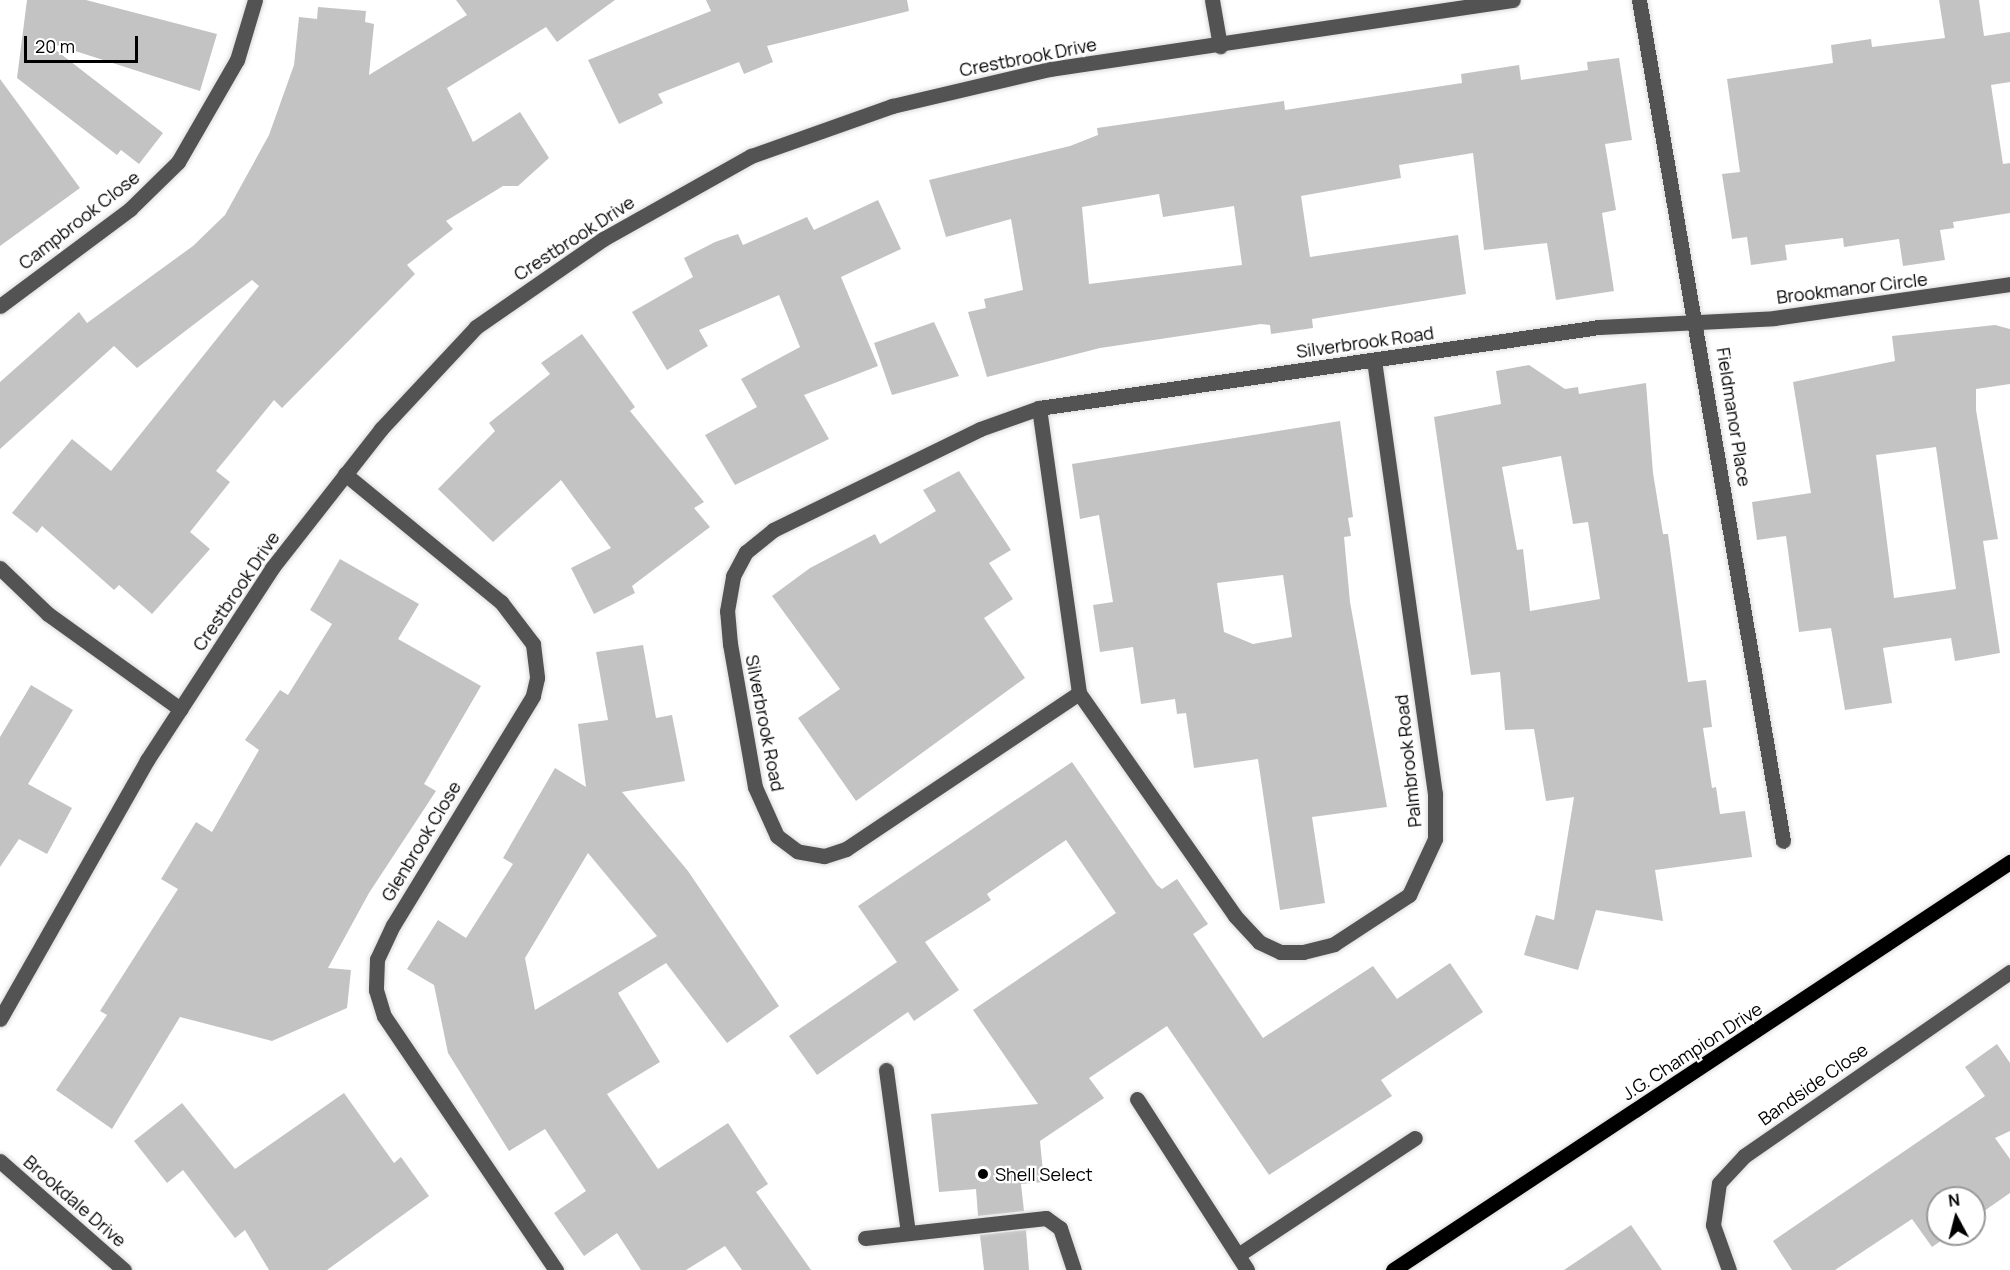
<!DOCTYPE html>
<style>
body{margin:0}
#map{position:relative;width:2010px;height:1270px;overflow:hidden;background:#fff;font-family:Manrope,sans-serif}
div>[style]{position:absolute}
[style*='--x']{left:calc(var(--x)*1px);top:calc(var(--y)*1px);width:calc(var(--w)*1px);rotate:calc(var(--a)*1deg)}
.building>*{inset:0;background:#c3c3c3}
.roads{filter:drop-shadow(0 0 2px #dbdbdb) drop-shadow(0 0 2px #dbdbdb)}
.minor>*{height:15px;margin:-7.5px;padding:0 7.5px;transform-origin:7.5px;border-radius:7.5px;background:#535353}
.major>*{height:15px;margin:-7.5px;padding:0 7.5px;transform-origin:7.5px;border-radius:7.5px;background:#000}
.dots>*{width:16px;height:16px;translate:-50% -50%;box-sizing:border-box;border:3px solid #fff;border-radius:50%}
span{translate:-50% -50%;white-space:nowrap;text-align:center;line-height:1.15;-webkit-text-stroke:4.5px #fff;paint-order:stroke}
.street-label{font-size:18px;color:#000}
.poi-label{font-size:18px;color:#000}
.left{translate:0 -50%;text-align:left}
.north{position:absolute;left:1926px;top:1186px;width:60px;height:60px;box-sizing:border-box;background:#fff;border:2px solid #999;border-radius:50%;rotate:353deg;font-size:16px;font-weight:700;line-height:24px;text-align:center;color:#000}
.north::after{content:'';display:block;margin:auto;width:21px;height:27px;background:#000;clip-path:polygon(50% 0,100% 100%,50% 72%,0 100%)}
.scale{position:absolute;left:24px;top:36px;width:114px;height:27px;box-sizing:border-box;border:3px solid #000;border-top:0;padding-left:8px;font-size:18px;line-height:21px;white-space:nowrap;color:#000;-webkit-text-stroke:4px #fff;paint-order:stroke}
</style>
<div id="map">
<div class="building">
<i style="clip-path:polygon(27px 0,86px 0,217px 34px,200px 91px,44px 41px,163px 133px,139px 164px,121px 150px,117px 155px,17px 78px)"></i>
<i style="clip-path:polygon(456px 0,615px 0,557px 42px,546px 27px,447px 88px,473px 142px,520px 112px,549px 158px,518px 186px,503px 186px,446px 221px,453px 229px,407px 265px,415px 274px,282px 408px,274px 400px,216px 471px,230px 482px,190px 532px,210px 549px,152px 614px,119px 585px,114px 590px,42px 526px,37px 533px,12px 513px,72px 439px,111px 471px,259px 286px,252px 280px,137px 368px,114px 346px,0 449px,0 382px,79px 312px,87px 323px,193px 246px,225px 215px,269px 135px,294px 65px,299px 17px,317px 19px,318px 7px,366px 11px,365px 22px,374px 24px,369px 75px,467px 15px)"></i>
<i style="clip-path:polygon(706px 0,907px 0,909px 11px,767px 46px,773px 62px,744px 74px,739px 62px,658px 94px,663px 103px,619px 124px,588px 60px,711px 11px)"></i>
<i style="clip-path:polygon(1939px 0,1979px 0,1984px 36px,2010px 32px,2010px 82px,1991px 85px,2003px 164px,2010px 163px,2010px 213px,1953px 222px,1954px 228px,1940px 230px,1945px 260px,1903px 266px,1899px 239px,1844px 247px,1843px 238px,1785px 245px,1787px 260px,1751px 265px,1747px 237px,1732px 239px,1722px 174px,1740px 172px,1727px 79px,1833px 63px,1831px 45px,1871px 39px,1872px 47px,1945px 38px)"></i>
<i style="clip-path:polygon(evenodd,1619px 58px,1632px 140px,1605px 144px,1616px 210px,1602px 213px,1614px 291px,1556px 300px,1547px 243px,1484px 250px,1473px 153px,1399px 165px,1401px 178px,1301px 196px,1310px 257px,1458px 235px,1466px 294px,1312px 319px,1313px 328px,1271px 334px,1270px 325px,1261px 324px,1100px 348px,987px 377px,968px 312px,986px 308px,984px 299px,1023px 290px,1011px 219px,946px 237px,929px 180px,1070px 146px,1098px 135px,1097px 128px,1284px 101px,1285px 110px,1462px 83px,1461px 74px,1519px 65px,1521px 80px,1588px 70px,1587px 62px,1619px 58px,1159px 194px,1163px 217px,1234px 206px,1242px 265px,1089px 284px,1082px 207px,1159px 194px)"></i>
<i style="clip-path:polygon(0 79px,80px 188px,0 246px)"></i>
<i style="clip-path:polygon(878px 200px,901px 249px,841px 277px,878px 366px,804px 395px,829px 439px,735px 485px,705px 435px,757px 407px,741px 379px,800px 347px,779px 295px,699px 330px,708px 346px,667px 370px,632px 312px,693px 277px,684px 258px,715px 242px,738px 234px,743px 245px,807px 217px,814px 230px)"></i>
<i style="clip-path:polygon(934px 322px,959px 376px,892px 395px,874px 343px)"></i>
<i style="clip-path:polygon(evenodd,1995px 325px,2010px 329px,2010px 384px,1976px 389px,1976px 410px,1998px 539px,1983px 541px,2000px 653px,1955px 661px,1951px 638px,1883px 648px,1892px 703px,1845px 710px,1831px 628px,1799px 632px,1786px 536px,1757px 540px,1752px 502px,1811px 493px,1793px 382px,1895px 361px,1892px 336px,1995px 325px,1936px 447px,1956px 589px,1894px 598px,1876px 455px,1936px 447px)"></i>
<i style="clip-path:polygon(582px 334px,635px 407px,630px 411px,704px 502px,694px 508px,710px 527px,632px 586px,635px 593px,594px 614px,571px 568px,611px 548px,561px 480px,493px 542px,438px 489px,495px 431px,489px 423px,550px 374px,541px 363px)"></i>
<i style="clip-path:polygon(evenodd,1529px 365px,1565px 389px,1578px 387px,1579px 394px,1646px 383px,1653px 473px,1663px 534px,1668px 534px,1688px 682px,1706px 680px,1712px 727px,1703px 728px,1712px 788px,1716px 787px,1720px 814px,1745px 811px,1752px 857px,1655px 870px,1663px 921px,1596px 910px,1578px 970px,1524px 955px,1536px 915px,1554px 920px,1574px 797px,1546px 801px,1534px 729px,1505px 730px,1500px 672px,1471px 675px,1434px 417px,1501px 404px,1496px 371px,1529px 365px,1561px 456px,1573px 524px,1588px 522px,1600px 599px,1530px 611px,1523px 549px,1517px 550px,1502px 467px,1561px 456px)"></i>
<i style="clip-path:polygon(evenodd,1340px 421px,1353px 517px,1348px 518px,1351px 536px,1344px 537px,1350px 602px,1387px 807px,1312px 817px,1325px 903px,1280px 910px,1258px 759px,1194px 768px,1186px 713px,1177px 714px,1175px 699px,1141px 704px,1133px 647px,1100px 652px,1093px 605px,1113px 602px,1099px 515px,1080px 519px,1072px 464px,1340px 421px,1283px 575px,1292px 637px,1253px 644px,1224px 632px,1217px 583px,1283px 575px)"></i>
<i style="clip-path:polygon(959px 471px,1011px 550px,989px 563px,1013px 599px,984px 618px,1025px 678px,856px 801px,798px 718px,840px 689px,772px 596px,810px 568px,875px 534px,880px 544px,936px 511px,923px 490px)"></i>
<i style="clip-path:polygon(340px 559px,419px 604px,398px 639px,481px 686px,424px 784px,436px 791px,369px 893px,328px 968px,351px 970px,347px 1008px,272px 1041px,180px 1017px,112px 1129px,56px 1090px,107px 1015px,100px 1011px,178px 889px,161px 879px,196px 822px,212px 832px,259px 750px,245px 740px,280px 690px,288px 695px,332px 624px,310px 610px)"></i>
<i style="clip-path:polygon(evenodd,643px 645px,656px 718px,672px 715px,685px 781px,622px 792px,688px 871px,779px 1006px,727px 1043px,666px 963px,618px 993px,660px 1062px,607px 1094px,658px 1169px,728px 1123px,768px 1184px,756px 1192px,811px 1270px,742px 1270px,725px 1246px,686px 1270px,641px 1270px,617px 1233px,584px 1256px,554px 1213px,586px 1191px,545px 1129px,509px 1151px,448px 1053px,434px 985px,407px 969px,438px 920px,466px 938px,513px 864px,503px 858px,555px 768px,586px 787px,578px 724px,608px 720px,596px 652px,643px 645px,588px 853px,657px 936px,535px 1010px,525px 958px,588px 853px)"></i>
<i style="clip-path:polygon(31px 685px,73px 710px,28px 784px,72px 808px,47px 854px,19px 839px,0 867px,0 737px)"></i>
<i style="clip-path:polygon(1072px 762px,1157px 885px,1162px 889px,1177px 879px,1208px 924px,1193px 934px,1263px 1038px,1373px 966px,1397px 999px,1450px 963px,1483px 1012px,1381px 1080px,1392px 1096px,1269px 1175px,1167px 1026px,1089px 1078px,1104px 1098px,1040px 1141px,1044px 1182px,1021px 1184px,1024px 1211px,978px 1216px,976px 1189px,939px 1192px,931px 1114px,1038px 1104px,973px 1010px,1116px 913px,1066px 840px,987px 894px,991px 900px,925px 942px,959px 990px,914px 1021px,908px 1012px,817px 1075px,789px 1036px,897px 962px,858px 906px)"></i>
<i style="clip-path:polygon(1997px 1044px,2010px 1063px,2010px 1131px,1995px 1138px,2010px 1159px,2010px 1193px,1974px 1218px,1974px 1198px,1938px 1198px,1938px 1234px,1951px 1234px,1932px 1247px,1912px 1219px,1835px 1270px,1792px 1270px,1773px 1241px,1985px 1096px,1965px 1067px)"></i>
<i style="clip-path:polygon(344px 1093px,394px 1163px,401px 1157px,429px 1196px,327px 1270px,269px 1270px,245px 1230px,235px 1238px,183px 1170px,167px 1183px,134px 1141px,182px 1103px,235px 1169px)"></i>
<i style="clip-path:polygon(1631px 1225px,1662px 1270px,1564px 1270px)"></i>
<i style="clip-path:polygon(1026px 1230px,1029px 1270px,984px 1270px,980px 1235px)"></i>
</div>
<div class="roads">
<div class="minor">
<i style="--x:1212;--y:0;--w:47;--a:80.1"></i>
<i style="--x:1639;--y:0;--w:853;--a:80.28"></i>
<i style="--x:0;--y:306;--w:162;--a:-36.7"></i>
<i style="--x:130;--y:209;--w:67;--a:-44.4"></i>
<i style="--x:178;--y:162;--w:118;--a:-60"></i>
<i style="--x:237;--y:60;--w:63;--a:-73.3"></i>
<i style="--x:1039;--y:408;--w:288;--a:82"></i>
<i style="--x:1079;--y:693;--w:272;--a:55"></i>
<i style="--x:1235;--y:916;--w:35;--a:47"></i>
<i style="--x:1259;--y:942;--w:23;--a:25"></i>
<i style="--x:1280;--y:952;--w:23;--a:0"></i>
<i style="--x:1303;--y:952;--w:32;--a:-14"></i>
<i style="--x:1334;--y:944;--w:90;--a:-33.2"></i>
<i style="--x:1409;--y:895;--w:62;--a:-65.1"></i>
<i style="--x:1435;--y:839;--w:45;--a:-90"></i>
<i style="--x:1435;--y:794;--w:437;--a:-98"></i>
<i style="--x:345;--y:474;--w:202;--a:39.4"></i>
<i style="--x:501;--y:602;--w:53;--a:52.7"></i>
<i style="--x:533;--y:644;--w:34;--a:83"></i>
<i style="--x:537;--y:678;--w:18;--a:103"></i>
<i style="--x:533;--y:696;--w:268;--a:121.4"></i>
<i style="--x:393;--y:925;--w:38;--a:115"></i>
<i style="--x:377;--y:959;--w:31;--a:92"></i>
<i style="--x:376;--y:990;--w:27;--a:73"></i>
<i style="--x:384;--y:1016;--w:307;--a:55.9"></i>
<i style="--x:0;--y:568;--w:66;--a:43.8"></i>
<i style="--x:48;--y:614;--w:163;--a:35.7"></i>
<i style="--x:1079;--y:693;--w:280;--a:146.2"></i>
<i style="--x:846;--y:849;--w:23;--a:162"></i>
<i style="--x:824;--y:856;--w:27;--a:-170"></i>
<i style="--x:797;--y:851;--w:25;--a:-143"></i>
<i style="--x:777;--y:836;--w:54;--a:-114.2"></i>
<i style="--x:755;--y:787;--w:145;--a:-99.9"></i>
<i style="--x:730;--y:644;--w:33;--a:-95"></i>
<i style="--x:727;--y:611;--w:36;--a:-80"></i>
<i style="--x:733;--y:576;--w:27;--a:-62"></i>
<i style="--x:746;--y:552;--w:35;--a:-39"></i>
<i style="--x:773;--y:530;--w:230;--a:-26"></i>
<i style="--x:980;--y:429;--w:63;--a:-19.6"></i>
<i style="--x:1039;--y:408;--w:566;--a:-8.23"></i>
<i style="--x:1599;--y:327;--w:175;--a:-2.9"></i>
<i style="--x:1774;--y:318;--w:238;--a:-8.2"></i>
<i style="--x:0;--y:1019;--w:298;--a:-60.4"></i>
<i style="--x:147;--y:760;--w:229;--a:-56.9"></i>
<i style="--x:272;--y:568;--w:177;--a:-51.9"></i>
<i style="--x:381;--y:429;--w:139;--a:-47"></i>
<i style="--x:476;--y:327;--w:155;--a:-34.7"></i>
<i style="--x:603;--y:239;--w:170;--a:-29.3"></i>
<i style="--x:751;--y:156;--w:150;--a:-19.5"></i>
<i style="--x:892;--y:106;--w:162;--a:-13.2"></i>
<i style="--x:1050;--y:69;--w:468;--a:-8.5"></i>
<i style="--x:886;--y:1070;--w:163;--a:82.3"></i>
<i style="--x:1137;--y:1099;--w:203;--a:57.2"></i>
<i style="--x:0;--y:1161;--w:165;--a:41.3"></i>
<i style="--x:865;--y:1238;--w:182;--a:-6.3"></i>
<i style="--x:1046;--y:1218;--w:17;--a:36"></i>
<i style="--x:1060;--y:1228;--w:44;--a:71.6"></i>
<i style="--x:1238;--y:1255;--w:212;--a:-33.5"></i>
<i style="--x:1729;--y:1270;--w:48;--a:-109.6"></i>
<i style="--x:1713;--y:1225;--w:42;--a:-81.9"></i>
<i style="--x:1719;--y:1183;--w:37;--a:-47"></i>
<i style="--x:1744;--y:1156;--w:323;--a:-34.7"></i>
</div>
<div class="major">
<i style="--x:1393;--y:1270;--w:740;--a:-33.48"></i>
</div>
</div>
<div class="dots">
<i style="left:983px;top:1174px;background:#000"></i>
</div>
<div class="street-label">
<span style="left:1028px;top:57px;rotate:-11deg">Crestbrook Drive</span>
<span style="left:79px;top:220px;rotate:-38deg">Campbrook Close</span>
<span style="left:574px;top:238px;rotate:-33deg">Crestbrook Drive</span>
<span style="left:1852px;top:288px;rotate:-7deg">Brookmanor Circle</span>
<span style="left:1365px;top:342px;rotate:-8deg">Silverbrook Road</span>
<span style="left:1734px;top:417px;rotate:81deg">Fieldmanor Place</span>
<span style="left:236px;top:591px;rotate:-56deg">Crestbrook Drive</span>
<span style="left:765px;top:723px;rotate:79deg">Silverbrook Road</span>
<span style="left:1408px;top:761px;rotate:-96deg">Palmbrook Road</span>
<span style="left:421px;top:841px;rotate:-59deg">Glenbrook Close</span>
<span style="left:1692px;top:1051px;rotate:-33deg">J.G. Champion Drive</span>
<span style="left:1813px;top:1084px;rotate:-35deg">Bandside Close</span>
<span style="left:75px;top:1201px;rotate:41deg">Brookdale Drive</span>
</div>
<div class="poi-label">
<span class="left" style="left:995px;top:1174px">Shell Select</span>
</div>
<div class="north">N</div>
<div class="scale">20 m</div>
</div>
